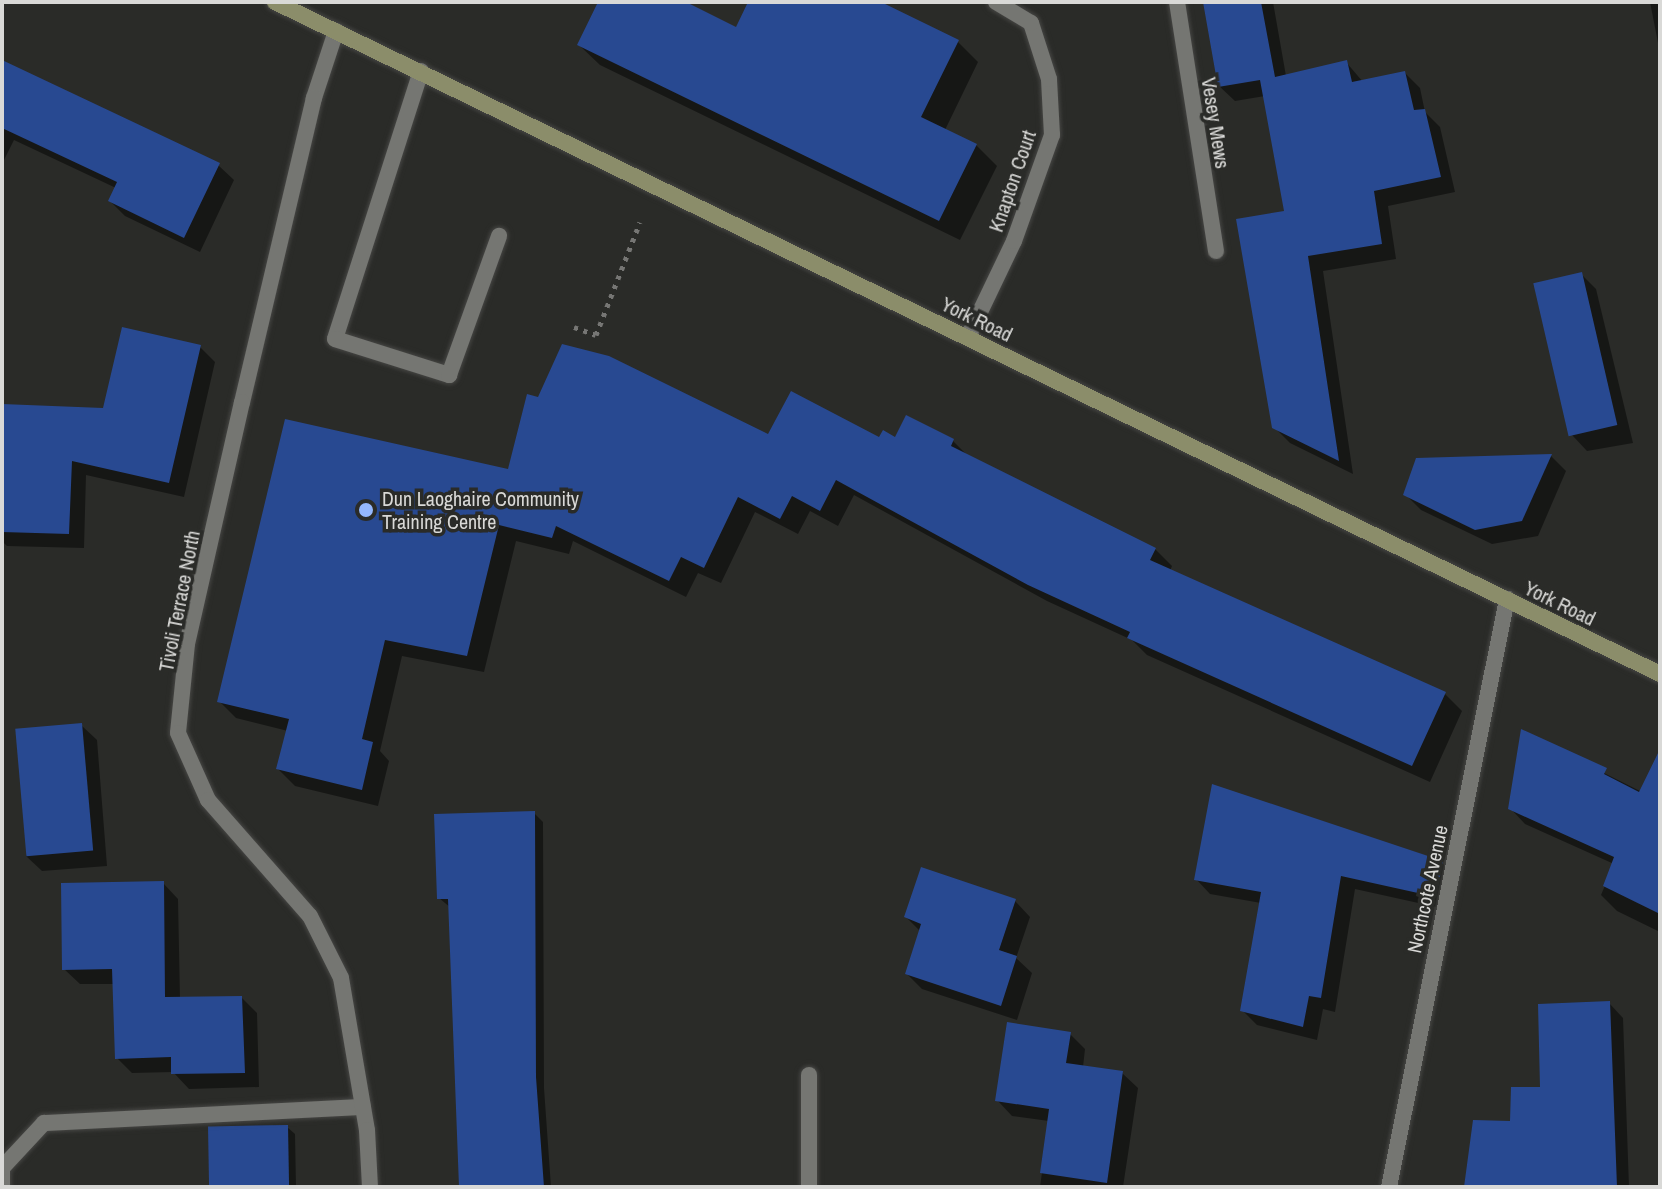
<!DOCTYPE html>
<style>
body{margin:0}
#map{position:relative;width:1662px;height:1189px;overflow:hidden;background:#2a2b28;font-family:"Archivo Narrow",sans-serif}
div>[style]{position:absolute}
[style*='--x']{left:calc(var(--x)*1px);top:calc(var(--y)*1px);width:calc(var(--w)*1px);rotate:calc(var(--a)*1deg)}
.shadow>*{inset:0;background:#0007}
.building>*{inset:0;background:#284991;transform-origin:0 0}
.path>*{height:5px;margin-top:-2.5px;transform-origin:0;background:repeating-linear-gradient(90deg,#767674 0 4px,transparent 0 10px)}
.roads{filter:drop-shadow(0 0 2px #464644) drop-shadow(0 0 2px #464644)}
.lane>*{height:16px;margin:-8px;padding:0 8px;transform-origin:8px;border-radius:8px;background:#757672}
.street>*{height:16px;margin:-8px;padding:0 8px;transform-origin:8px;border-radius:8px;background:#757672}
.secondary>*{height:16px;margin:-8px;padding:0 8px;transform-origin:8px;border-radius:8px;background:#8b8d6a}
.dots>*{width:22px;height:22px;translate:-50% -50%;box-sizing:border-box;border:4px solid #2a2b28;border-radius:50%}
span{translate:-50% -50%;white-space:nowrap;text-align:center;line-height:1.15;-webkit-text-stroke:7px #2a2b28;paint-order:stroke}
.street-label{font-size:20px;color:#d9d9d7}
.poi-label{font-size:20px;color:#d9d9d7}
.left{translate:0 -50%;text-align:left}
.frame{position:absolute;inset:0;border:4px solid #d9d9d7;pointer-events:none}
</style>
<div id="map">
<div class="shadow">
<i style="clip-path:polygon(600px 2px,681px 2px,737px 29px,750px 2px,876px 2px,958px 42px,978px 62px,945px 130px,976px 145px,997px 166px,960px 240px,600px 65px,579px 45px)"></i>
<i style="clip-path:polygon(1205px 2px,1273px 2px,1286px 76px,1346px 62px,1363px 82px,1405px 73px,1420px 88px,1425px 112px,1440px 127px,1455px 192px,1388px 206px,1396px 259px,1323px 271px,1353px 474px,1290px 443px,1274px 427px,1287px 213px,1265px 96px,1235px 101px,1219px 86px)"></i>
<i style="clip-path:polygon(1650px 2px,1660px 2px,1660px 53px)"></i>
<i style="clip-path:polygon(2px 62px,218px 165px,234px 180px,200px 252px,125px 216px,110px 201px,116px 188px,14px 140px,2px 164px)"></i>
<i style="clip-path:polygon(1581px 274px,1596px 289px,1633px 443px,1587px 451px,1572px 435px)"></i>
<i style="clip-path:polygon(200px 347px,215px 362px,184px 497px,86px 475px,84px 548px,7px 546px,2px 541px,2px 406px,105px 410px)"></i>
<i style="clip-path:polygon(769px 437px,953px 441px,969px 457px,1155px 549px,1172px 566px,1170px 571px,1445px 694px,1462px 711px,1430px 782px,1147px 655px,1132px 640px,1047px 601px,854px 495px,838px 526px,810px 511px,798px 534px,755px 512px,721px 583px,698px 573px,686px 597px,573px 541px,569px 554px,516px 541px,484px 672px,402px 656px,380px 751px,389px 761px,378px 806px,295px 786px,278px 769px,288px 731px,236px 718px,219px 701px,510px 472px)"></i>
<i style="clip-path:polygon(1551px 456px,1566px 471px,1538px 536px,1492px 544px,1421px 510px,1405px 494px,1418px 460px)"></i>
<i style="clip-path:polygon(81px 725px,97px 740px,107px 866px,42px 871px,26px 856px)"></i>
<i style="clip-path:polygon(1522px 732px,1660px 801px,1660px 932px,1617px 911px,1601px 895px,1614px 864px,1525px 824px,1510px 808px)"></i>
<i style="clip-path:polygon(534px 813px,543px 822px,544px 1088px,551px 1187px,463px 1187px,451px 908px,439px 898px)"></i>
<i style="clip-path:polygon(1442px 863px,1456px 877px,1450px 910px,1355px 889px,1335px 1012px,1323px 1009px,1317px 1040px,1257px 1025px,1242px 1010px,1261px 903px,1210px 894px,1196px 879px)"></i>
<i style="clip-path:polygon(163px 883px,178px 899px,180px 999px,242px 998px,257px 1013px,259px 1087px,189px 1089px,173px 1072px,132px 1073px,117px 1058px,114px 984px,80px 984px,64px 969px)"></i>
<i style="clip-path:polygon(1015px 901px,1030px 917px,1016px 958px,1032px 973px,1017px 1020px,922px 989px,907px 974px,920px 931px,906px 917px)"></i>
<i style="clip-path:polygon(1609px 1003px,1623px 1018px,1629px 1187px,1466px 1187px)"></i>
<i style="clip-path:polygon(1070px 1034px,1085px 1049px,1083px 1067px,1122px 1073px,1138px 1088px,1123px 1187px,1040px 1187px,1049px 1121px,1012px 1116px,997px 1100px)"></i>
<i style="clip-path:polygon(287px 1127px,295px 1134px,296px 1187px,212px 1187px)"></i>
</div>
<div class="building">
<i style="clip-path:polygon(598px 2px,686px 2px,736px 27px,748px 2px,881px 2px,959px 40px,921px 117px,977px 144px,939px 221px,577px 45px)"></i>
<i style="clip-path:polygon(1203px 2px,1261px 2px,1275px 77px,1347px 60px,1352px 82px,1405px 71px,1414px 110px,1425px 109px,1441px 177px,1374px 191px,1382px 244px,1308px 256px,1339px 461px,1272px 428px,1236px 219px,1284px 211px,1260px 80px,1266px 79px,1218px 87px)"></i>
<i style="clip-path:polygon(2px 60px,220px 163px,184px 238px,108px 201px,117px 182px,2px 128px)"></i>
<i style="left:1582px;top:272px;width:157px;height:50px;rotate:77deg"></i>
<i style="clip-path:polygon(122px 327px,201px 345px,169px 483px,72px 461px,69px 534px,2px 532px,2px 404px,103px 408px)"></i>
<i style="clip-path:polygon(562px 344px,609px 356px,768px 434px,791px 391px,879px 437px,883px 430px,895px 437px,906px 415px,954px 439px,951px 446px,1156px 548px,1150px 560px,1446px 692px,1412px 766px,1127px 638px,1130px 632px,1028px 585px,836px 480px,820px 511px,792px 496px,780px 519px,738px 497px,704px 568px,681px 557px,669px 581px,556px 526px,552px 538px,499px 525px,467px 656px,385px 640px,362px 739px,373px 742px,362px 790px,276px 769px,289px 719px,217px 702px,285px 419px,508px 469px,527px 394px,538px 397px)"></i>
<i style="clip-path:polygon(1552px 454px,1522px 521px,1475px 530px,1403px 495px,1416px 458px)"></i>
<i style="left:82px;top:723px;width:128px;height:67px;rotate:85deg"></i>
<i style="clip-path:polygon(1521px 729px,1607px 768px,1604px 774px,1639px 792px,1660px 749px,1660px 914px,1603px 886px,1614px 857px,1508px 809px)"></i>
<i style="clip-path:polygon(1212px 784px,1443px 861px,1436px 897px,1341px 876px,1321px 998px,1309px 996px,1303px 1027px,1240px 1011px,1261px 892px,1194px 880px)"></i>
<i style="clip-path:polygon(535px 811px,536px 1077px,544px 1187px,459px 1187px,448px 899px,437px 899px,434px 814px)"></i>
<i style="clip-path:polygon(921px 867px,1016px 899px,999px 950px,1017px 956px,1001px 1006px,905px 974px,921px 924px,904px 917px)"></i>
<i style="clip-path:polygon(164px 881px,165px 997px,242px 996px,245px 1073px,171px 1074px,171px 1057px,115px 1059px,112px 969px,62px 970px,61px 883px)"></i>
<i style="clip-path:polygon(1610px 1001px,1617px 1187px,1464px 1187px,1473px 1120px,1510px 1121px,1511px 1087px,1540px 1087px,1538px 1004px)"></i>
<i style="clip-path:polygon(1007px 1022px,1071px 1032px,1066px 1063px,1123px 1071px,1107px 1183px,1040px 1173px,1049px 1109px,995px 1101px)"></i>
<i style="left:288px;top:1125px;width:62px;height:80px;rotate:89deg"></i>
</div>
<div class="path">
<i style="--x:574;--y:327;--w:23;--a:20"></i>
<i style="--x:596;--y:335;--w:121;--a:-68.7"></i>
</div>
<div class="roads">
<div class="lane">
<i style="--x:421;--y:71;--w:281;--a:107.8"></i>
<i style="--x:335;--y:339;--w:120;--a:17.5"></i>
<i style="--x:449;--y:375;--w:148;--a:-70.2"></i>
<i style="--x:809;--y:1075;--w:112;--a:90"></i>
<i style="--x:2;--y:1187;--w:19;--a:-90"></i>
<i style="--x:2;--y:1168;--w:62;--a:-47"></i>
<i style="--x:44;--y:1123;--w:319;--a:-2.9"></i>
</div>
<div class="street">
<i style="--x:1177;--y:2;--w:252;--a:81.1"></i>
<i style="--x:336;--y:31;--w:71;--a:108.2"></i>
<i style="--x:314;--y:98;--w:312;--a:103.3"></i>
<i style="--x:242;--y:402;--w:248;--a:102.8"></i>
<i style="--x:187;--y:644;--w:89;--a:95.8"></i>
<i style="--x:178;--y:733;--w:73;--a:65.9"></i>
<i style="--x:208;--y:800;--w:154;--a:48.7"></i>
<i style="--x:310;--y:916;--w:69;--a:63.4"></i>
<i style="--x:341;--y:978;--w:154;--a:80.3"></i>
<i style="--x:367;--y:1130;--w:57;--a:87"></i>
<i style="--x:968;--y:337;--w:106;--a:-64.4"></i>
<i style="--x:1014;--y:241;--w:113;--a:-70.3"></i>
<i style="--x:1052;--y:135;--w:56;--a:-93.1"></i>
<i style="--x:1049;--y:79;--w:59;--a:-107.8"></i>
<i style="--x:1031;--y:23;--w:41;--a:-149"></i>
<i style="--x:1389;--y:1187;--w:600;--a:-78.65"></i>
</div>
<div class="secondary">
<i style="--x:275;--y:2;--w:1539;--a:25.88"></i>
</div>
</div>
<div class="dots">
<i style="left:366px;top:510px;background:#94b7fd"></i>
</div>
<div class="street-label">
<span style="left:1216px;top:123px;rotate:81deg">Vesey Mews</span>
<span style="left:1012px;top:181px;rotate:-71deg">Knapton Court</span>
<span style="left:977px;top:319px;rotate:26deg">York Road</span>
<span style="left:179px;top:601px;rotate:-79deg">Tivoli Terrace North</span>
<span style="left:1560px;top:603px;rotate:26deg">York Road</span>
<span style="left:1427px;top:889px;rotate:-78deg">Northcote Avenue</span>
</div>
<div class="poi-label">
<span class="left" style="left:382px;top:510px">Dun Laoghaire Community<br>Training Centre</span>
</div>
<div class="frame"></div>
</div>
